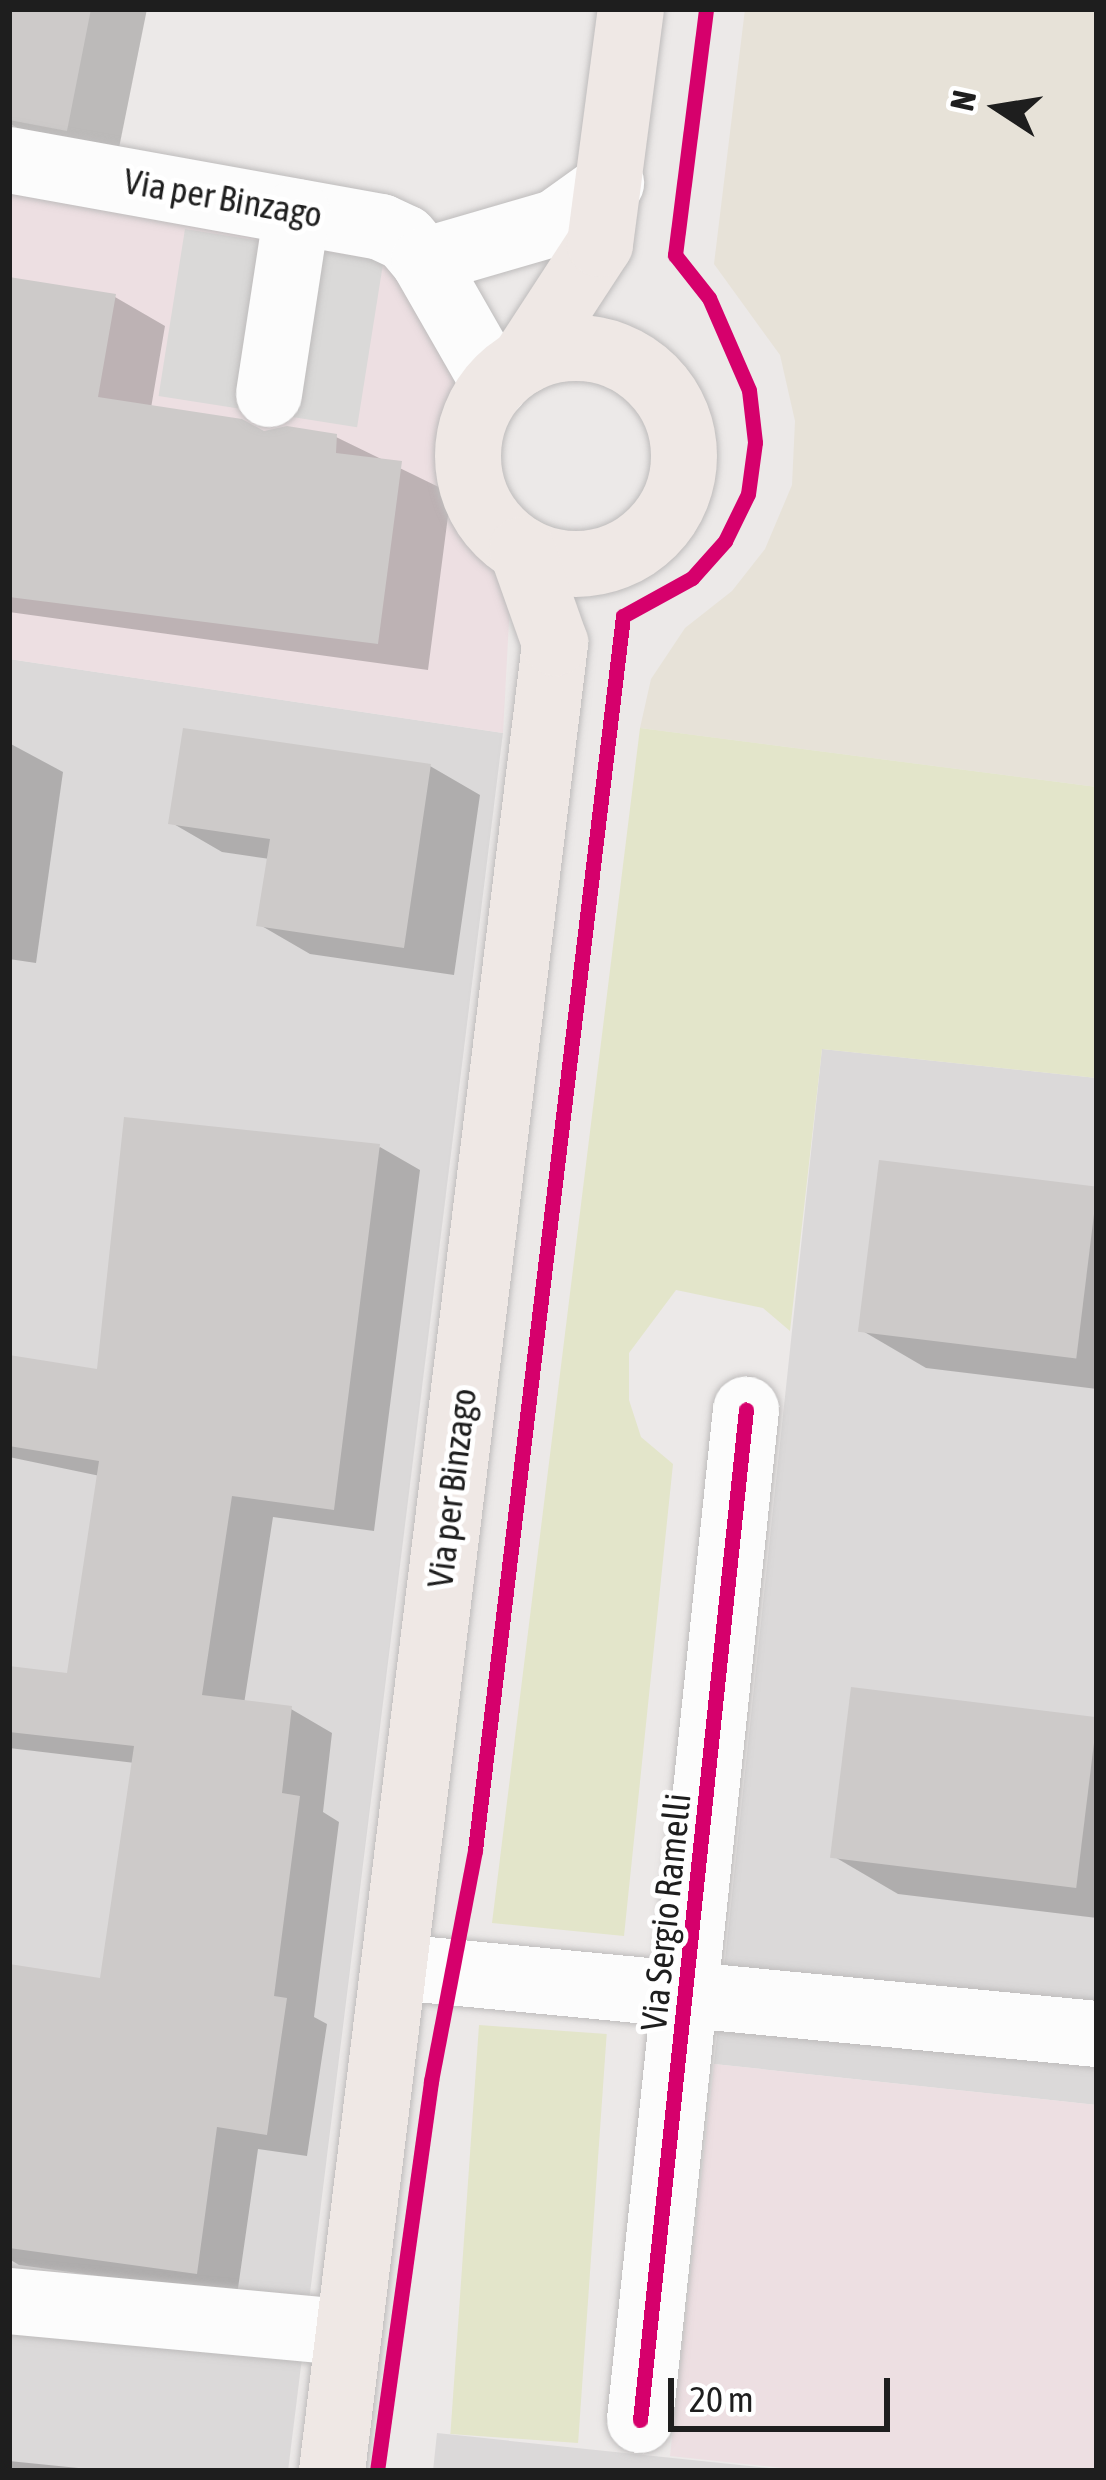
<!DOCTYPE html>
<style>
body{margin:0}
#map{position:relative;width:1106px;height:2480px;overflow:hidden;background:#ece9e8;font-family:"Asap Condensed",sans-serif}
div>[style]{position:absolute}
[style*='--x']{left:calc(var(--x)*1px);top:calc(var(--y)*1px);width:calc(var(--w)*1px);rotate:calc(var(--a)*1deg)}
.residential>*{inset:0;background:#dbd9d9}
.commercial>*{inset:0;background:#eddfe2}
.farmland>*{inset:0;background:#e7e2d8}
.grass>*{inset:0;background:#e3e5ca;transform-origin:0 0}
.parking>*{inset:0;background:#dad9d8;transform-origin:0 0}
.shadow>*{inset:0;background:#0003}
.building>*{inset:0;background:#cdcac9;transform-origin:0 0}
.roads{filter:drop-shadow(0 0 3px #bebcbc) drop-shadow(0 0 3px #bebcbc)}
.minor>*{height:66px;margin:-33px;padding:0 33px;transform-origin:33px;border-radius:33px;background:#fcfcfc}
.major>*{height:66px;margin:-33px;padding:0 33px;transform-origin:33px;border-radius:33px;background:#efe8e5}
.major>.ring{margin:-33px;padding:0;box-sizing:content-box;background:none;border:66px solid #efe8e5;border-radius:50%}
.cycleway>*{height:15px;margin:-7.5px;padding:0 7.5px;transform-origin:7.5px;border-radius:7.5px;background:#d6006c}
span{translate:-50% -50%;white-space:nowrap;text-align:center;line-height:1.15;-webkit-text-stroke:10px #fff;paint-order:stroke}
.street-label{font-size:36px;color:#1e1e1e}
.frame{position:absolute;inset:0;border:12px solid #1e1e1e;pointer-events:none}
.north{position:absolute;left:938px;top:48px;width:120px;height:120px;-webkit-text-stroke:9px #fff;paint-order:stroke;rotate:282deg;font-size:33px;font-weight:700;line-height:48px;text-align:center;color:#1e1e1e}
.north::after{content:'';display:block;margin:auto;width:42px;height:54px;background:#1e1e1e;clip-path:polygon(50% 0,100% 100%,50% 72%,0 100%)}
.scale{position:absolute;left:668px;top:2378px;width:222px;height:54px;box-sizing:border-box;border:6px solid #1e1e1e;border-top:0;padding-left:15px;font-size:36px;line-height:42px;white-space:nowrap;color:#1e1e1e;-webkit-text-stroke:9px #fff;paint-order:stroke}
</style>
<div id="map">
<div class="residential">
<i style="clip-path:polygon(9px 659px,503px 733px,288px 2471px,9px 2471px)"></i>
<i style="clip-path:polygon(822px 1049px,1097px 1078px,1097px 2105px,714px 2064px)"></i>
<i style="clip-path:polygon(437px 2433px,567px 2447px,799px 2471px,433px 2471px)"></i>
</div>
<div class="commercial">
<i style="clip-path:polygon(9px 175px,384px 255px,460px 382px,446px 438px,450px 479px,510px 603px,503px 733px,9px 659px)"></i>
<i style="clip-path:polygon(714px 2064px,1097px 2105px,1097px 2471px,810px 2471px,670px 2456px)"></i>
</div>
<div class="farmland">
<i style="clip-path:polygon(745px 9px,1097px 9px,1097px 787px,640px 728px,651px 679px,685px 628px,732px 591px,765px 549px,792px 485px,795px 421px,780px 355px,714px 264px)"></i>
</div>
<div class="grass">
<i style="clip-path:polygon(640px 728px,1097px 787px,1097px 1078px,822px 1049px,790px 1331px,763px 1308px,676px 1290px,629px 1353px,629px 1400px,641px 1437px,673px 1464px,624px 1936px,492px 1923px)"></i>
<i style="left:479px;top:2025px;width:128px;height:410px;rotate:4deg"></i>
</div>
<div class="parking">
<i style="left:185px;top:229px;width:201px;height:169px;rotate:9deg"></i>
</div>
<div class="shadow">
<i style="clip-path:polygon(14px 9px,147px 9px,117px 158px,43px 143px,9px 123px)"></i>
<i style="clip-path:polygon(9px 280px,115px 297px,165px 326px,151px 408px,264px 434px,336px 437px,451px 493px,428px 670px,9px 612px)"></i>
<i style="clip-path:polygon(9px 743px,63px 772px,36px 963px,9px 959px)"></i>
<i style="clip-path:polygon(430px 766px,480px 795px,454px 975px,310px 954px,260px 925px,270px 859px,222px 852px,172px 823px)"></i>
<i style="clip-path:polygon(380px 1147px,420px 1170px,374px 1531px,273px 1517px,244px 1704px,291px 1709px,332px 1733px,323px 1812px,339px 1822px,314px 2017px,327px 2024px,307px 2156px,258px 2149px,237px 2295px,19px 2265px,9px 2259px,9px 1967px,103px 1981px,135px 1763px,9px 1748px,9px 1669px,69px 1676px,100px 1476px,9px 1457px,9px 1358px,100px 1373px)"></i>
<i style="clip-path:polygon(1097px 1190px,1097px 1389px,926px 1368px,861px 1330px)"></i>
<i style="clip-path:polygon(1097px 1721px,1097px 1918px,898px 1894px,833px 1856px)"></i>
<i style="clip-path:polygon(9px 2461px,108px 2471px,9px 2471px)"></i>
</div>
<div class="building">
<i style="clip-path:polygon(9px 9px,91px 9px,67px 131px,9px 120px)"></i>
<i style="clip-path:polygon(9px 277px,116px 294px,98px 397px,242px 419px,264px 431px,287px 426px,337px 434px,336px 453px,402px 461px,378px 644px,9px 597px)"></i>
<i style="clip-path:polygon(183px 728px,431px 764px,404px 948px,256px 926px,270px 839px,168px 824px)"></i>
<i style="clip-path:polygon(124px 1117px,380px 1144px,334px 1510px,232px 1496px,202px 1695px,292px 1706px,282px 1793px,300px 1796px,274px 1996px,287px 1998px,267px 2135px,217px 2127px,197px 2274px,9px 2248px,9px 1964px,100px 1978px,134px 1746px,9px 1732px,9px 1666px,67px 1673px,99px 1461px,9px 1446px,9px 1355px,97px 1369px)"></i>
<i style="left:879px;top:1160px;width:220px;height:173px;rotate:7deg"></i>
<i style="left:851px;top:1687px;width:248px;height:172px;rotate:7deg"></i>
</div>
<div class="roads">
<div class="minor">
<i style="--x:9;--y:160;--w:378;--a:10.2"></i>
<i style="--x:381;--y:227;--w:26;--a:25"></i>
<i style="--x:405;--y:238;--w:30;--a:50"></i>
<i style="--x:424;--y:261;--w:143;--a:60.2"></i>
<i style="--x:424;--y:261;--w:136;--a:-16.2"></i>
<i style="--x:555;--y:223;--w:69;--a:-35.5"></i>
<i style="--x:269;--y:394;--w:184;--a:-81.3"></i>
<i style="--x:397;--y:1967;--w:703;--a:5.47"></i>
<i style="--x:9;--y:2301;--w:338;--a:5.3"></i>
<i style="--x:640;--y:2420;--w:1016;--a:-84.01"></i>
</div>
<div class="major">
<i class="ring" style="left:468px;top:348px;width:150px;height:150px"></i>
<i style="--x:523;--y:362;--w:141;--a:-56.9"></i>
<i style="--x:600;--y:244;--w:237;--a:-82.5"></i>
<i style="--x:332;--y:2471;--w:1842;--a:-83.04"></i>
<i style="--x:555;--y:643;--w:99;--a:-109.5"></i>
</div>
</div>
<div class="cycleway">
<i style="--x:640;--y:2420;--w:1016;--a:-84.01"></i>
<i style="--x:377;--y:2471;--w:394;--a:-82.1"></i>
<i style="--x:431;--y:2081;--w:235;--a:-79.2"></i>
<i style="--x:475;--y:1850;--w:1243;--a:-83.16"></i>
<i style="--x:623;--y:616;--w:79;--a:-28.8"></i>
<i style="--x:692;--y:578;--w:50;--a:-48.3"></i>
<i style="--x:725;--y:541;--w:52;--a:-63.9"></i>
<i style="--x:748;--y:494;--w:52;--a:-82.3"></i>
<i style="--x:755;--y:442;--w:52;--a:-96.6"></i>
<i style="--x:749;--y:390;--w:100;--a:-113.5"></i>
<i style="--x:709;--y:298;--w:55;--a:-128.3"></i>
<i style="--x:675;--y:255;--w:248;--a:-82.8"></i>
</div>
<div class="street-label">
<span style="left:223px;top:198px;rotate:10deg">Via per Binzago</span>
<span style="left:452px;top:1488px;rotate:-83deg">Via per Binzago</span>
<span style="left:666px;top:1912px;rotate:-84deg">Via Sergio Ramelli</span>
</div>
<div class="frame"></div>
<div class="north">N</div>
<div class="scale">20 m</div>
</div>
